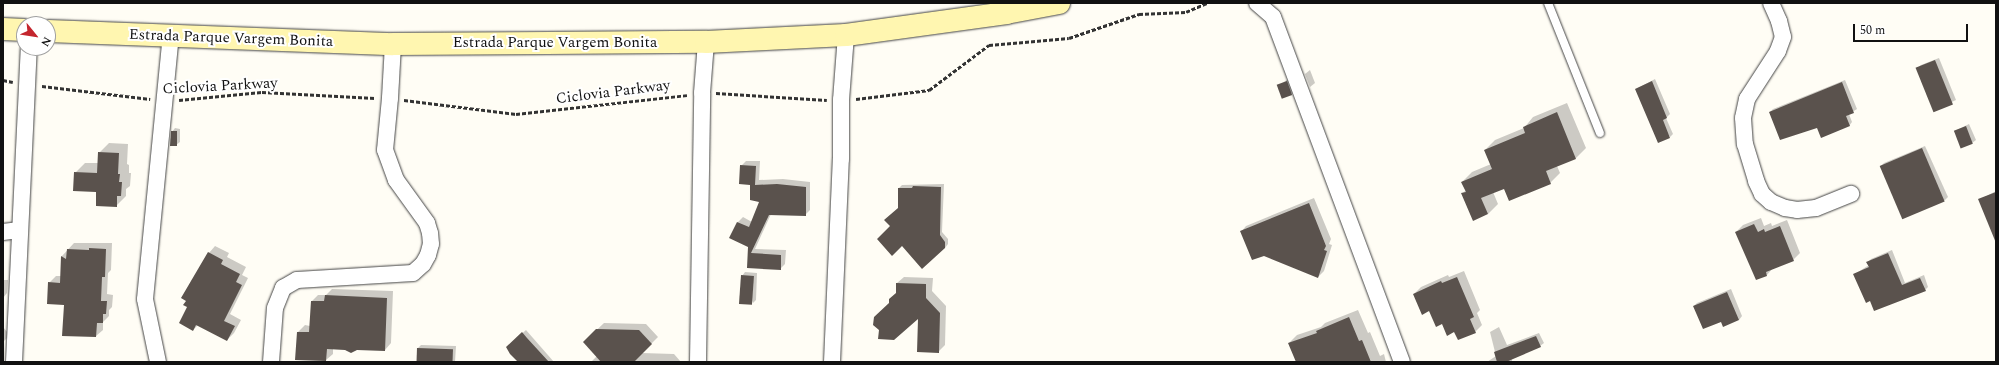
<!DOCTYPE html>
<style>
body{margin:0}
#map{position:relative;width:1999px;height:365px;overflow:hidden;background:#fffdf5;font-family:Spectral,serif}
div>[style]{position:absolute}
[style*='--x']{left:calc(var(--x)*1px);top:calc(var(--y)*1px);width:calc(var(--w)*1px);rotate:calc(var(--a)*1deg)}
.shadow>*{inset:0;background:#0003}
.building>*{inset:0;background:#5a524d;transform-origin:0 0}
.path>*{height:2.5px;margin-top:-1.25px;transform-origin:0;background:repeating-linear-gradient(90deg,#333 0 4px,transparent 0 6px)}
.roads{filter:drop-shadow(0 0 1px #444) drop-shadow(0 0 1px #444)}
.lane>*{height:8px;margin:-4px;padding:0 4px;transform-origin:4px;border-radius:4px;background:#fff}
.street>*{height:16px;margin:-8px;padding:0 8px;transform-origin:8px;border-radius:8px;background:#fff}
.secondary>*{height:22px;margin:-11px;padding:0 11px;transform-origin:11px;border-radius:11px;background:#fff6b0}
span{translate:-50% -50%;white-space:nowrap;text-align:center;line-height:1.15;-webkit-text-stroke:4px #fff;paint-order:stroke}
.street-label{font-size:15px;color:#111}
.frame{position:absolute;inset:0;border:4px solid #111;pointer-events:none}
.north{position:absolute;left:16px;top:16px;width:40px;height:40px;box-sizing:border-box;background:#fff;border:1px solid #a0a0a0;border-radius:50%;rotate:120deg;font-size:11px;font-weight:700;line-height:16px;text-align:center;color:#111}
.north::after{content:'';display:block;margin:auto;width:14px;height:18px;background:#c4262e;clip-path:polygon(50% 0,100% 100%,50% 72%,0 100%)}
.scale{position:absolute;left:1853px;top:24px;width:115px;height:18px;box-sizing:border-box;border:2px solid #111;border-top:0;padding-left:5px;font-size:12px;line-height:14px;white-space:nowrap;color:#111;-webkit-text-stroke:3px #fff;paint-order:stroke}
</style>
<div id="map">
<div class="shadow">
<i style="clip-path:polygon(1939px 58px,1956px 100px,1935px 110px,1917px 68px,1921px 65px)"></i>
<i style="clip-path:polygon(1310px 70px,1315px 83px,1310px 87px,1305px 74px)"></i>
<i style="clip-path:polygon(1290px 78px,1295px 91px,1292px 94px,1279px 85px)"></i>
<i style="clip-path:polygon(1655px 79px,1670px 114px,1666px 118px,1673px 134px,1670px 137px,1636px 89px)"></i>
<i style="clip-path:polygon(1845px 80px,1857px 109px,1849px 114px,1852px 122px,1849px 126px,1818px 127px,1770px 112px,1773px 109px)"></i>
<i style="clip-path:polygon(1567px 103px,1586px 148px,1576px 158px,1557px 166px,1560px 173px,1550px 183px,1504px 188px,1493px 192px,1498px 204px,1488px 214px,1462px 194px,1466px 190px,1462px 182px,1472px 172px,1491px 164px,1485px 150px,1495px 140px,1524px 128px,1533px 117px)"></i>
<i style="clip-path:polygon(1969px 124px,1976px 140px,1972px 143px,1955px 131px)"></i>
<i style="clip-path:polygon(175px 128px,180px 129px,180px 142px,176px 145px,172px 132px)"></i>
<i style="clip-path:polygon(109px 143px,128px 144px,127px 164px,129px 165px,129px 173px,131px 173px,130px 186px,126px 189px,126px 196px,116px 206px,75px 173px,85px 163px,99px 163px,99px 153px)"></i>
<i style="clip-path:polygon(1925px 146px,1948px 197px,1945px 200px,1904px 218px,1881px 166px,1884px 163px)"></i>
<i style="clip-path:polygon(746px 161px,760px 161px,759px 180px,783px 179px,810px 182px,810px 210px,805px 215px,771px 214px,755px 249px,786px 250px,785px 264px,780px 269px,748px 267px,749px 247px,730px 237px,738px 222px,743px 217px,752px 222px,760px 201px,741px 166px)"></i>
<i style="clip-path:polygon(944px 184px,942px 232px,948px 239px,948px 244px,945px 248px,892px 226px,899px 208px,899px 188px,902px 185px)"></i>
<i style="clip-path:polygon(1996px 191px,1996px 226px,1979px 200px)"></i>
<i style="clip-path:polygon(1314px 198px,1331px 239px,1329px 244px,1332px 245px,1324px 271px,1318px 277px,1241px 232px,1246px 226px)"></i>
<i style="clip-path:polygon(1761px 218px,1764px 226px,1771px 223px,1772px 226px,1787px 220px,1800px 253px,1793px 260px,1773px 268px,1767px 275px,1736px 232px,1743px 225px)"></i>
<i style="clip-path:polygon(74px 243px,112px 243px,111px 270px,108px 273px,107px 294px,113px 295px,112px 307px,109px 310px,109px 316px,103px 322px,103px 330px,96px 336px,63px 335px,65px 304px,49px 283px,56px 276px,61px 276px,62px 256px)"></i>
<i style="clip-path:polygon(215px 246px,229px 253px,227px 257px,246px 267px,242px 275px,248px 278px,230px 314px,241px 320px,234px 333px,227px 340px,198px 325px,193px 330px,188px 307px,209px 253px)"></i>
<i style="clip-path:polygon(1892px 250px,1905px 283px,1924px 275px,1928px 287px,1925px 290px,1870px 299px,1855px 274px,1869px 265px,1868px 262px,1871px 259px)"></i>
<i style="clip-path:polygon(1464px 271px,1480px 310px,1477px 313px,1482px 325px,1475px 332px,1455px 331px,1442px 323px,1414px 294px,1421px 287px,1448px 275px,1449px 277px)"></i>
<i style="clip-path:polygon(745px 272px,757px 273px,756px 300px,753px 303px,742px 276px)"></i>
<i style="clip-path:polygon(904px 277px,933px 278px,932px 291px,946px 306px,945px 345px,938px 352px,919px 317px,890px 303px,897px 293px,897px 283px)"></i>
<i style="clip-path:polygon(3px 280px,8px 280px,7px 293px,3px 298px)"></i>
<i style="clip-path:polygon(332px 289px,393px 291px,391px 343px,385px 350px,333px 348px,333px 354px,326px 360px,298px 332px,305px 325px,310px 326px,312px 301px,318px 295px,326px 295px)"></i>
<i style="clip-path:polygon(1731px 289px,1742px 316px,1739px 320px,1721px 320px,1694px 306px,1697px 303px)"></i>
<i style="clip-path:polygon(1358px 310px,1368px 333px,1370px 332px,1380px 356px,1384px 354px,1386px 362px,1297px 362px,1289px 343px,1297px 335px,1321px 327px,1325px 323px)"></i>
<i style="clip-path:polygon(604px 323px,646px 324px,658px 337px,642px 353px,674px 354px,681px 362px,591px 362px,597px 356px,584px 342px)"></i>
<i style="clip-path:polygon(3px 327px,8px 333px,8px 337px,3px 342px)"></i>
<i style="clip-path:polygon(1499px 327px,1507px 345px,1539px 333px,1544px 343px,1540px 346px,1512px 358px,1512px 362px,1487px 362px,1496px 356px,1490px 332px)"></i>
<i style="clip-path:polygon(526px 330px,554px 362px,520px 362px,507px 347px)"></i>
<i style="clip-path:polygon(421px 345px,456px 346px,455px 362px,417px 362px,418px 348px)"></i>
</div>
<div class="building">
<i style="left:1935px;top:60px;width:48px;height:21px;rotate:68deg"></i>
<i style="left:1287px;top:81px;width:15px;height:11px;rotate:70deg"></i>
<i style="clip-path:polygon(1652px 81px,1667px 118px,1663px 120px,1670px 138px,1658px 143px,1635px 89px)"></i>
<i style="clip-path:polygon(1842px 82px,1854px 113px,1846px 116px,1850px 126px,1821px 138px,1817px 128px,1780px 140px,1769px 112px)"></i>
<i style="clip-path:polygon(1557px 112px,1576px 159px,1546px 171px,1551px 184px,1509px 201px,1504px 189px,1481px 198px,1488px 214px,1473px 221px,1461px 193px,1466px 192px,1461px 182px,1492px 169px,1484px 150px,1525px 133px,1523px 127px)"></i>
<i style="left:1966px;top:126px;width:19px;height:13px;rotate:69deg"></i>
<i style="clip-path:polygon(171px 131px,177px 131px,177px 146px,170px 146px)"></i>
<i style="left:1922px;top:148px;width:58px;height:46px;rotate:67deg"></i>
<i style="clip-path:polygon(98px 152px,119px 153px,118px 174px,120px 174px,119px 182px,122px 182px,121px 196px,117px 196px,117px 207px,96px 206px,96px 192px,73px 191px,74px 172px,97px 173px)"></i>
<i style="clip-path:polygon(740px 165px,756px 166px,755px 185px,777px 184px,806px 187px,806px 216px,769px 215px,751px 253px,781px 255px,781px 270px,747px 268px,748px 247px,729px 238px,737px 222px,749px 227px,759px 202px,750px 200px,750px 185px,739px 184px)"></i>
<i style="clip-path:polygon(913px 186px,941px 187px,940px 235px,945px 242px,945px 248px,922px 269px,902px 246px,892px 256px,877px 239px,890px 226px,884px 220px,898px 208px,898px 188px,912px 188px)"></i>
<i style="clip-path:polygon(1996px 192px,1996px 243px,1978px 199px)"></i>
<i style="clip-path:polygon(1309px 203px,1326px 246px,1324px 250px,1327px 251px,1318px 278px,1264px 256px,1252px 260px,1240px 231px)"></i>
<i style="clip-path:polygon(1754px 224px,1758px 232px,1764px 229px,1765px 232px,1780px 226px,1794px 261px,1766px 272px,1767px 276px,1756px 280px,1735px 232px)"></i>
<i style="clip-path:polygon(89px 248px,106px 249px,105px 277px,102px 277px,101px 301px,107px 301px,106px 314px,103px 314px,103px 323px,97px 323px,96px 337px,62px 336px,64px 305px,47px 304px,48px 282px,60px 283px,61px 256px,66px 259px,67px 249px,89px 250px)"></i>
<i style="clip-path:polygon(208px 252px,223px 260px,221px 264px,240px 274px,236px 282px,242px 285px,224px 321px,235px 326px,227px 341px,196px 325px,193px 331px,179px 323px,187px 307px,183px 305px,186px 301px,181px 298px)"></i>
<i style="clip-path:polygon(1888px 253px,1902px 285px,1920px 278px,1926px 291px,1874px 311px,1870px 301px,1866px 303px,1853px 274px,1869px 267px,1866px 262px)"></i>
<i style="left:741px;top:275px;width:13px;height:29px;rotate:4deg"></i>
<i style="clip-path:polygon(1457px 277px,1474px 317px,1470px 319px,1476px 333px,1458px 340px,1454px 332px,1447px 336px,1442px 324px,1436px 327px,1429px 311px,1422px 315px,1413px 294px,1441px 281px,1442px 283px)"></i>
<i style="clip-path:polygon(896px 283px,926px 284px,926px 298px,940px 313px,939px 353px,917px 352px,918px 319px,894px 340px,878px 339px,879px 330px,873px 325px,874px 317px,889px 303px,889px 299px,896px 293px)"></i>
<i style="clip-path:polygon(1727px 292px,1739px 320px,1723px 327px,1721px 322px,1703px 329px,1693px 306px)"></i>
<i style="clip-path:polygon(325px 295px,387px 298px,385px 351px,357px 350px,351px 353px,345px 350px,327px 349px,326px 361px,295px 360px,297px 332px,309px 332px,311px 301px,324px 301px)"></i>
<i style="clip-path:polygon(1349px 317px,1359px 341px,1362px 340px,1371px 362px,1296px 362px,1288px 343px,1317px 333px,1316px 331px)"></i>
<i style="clip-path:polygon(596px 329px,639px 330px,652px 344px,634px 362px,601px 362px,583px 342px)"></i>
<i style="clip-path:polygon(522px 332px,527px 338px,549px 362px,518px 362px,510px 354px,506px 347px)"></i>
<i style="clip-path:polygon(1536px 336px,1541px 347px,1506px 362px,1497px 362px,1494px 352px)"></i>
<i style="left:417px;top:348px;width:36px;height:14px;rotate:2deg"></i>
</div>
<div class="path">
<i style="--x:3;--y:80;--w:10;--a:11"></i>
<i style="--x:42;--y:86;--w:109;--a:6.9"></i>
<i style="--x:716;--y:93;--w:111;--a:3.6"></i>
<i style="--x:856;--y:99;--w:74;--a:-7"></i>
<i style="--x:929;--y:90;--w:75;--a:-36.9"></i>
<i style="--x:989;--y:45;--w:80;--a:-5"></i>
<i style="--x:1069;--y:38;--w:74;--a:-18.9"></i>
<i style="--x:1139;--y:14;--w:47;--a:-2.4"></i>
<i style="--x:1186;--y:12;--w:23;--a:-23"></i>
<i style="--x:179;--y:100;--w:83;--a:-5.5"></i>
<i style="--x:262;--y:92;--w:113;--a:3"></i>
<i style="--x:404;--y:100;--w:113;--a:7.1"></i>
<i style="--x:516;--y:114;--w:172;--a:-6.3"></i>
</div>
<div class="roads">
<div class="lane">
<i style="--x:1548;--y:3;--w:140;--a:68.2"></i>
</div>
<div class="street">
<i style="--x:1257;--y:3;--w:21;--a:41"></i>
<i style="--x:1273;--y:17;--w:368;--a:69.5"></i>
<i style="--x:1771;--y:3;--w:20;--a:66"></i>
<i style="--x:1779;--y:21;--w:16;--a:76"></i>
<i style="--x:1783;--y:37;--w:15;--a:110"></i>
<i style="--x:1778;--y:51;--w:57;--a:122.9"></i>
<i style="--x:1747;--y:99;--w:19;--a:102"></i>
<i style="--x:1743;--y:118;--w:26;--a:86"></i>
<i style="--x:1745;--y:144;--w:39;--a:73"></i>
<i style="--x:1756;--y:181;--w:14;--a:65"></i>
<i style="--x:1762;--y:194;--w:12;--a:42"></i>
<i style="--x:1771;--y:202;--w:15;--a:23"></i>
<i style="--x:1785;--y:208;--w:12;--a:9"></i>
<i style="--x:1797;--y:210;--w:19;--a:-6"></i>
<i style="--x:1816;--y:208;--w:38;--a:-22"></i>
<i style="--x:3;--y:232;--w:17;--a:-7"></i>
<i style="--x:14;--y:362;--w:314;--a:-87.3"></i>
<i style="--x:158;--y:362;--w:64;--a:-101.7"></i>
<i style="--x:145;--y:299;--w:264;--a:-84.4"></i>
<i style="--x:271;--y:362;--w:54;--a:-85.8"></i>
<i style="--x:275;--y:308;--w:22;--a:-68"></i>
<i style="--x:283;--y:288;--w:16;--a:-30"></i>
<i style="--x:297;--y:280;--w:116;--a:-3.5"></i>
<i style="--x:413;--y:273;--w:13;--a:-42"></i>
<i style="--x:423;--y:264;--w:10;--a:-61"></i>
<i style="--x:428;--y:255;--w:11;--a:-75"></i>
<i style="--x:431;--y:244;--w:11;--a:-95"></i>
<i style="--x:430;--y:233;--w:10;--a:-107"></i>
<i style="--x:427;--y:223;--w:53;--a:-125.8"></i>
<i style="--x:396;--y:180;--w:32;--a:-110"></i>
<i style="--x:385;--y:150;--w:52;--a:-84.5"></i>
<i style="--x:390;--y:98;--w:54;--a:-86.8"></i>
<i style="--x:698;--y:362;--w:269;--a:-89.1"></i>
<i style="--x:702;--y:93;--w:51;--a:-85.5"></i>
<i style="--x:832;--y:362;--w:203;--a:-87.5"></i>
<i style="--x:841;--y:159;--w:59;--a:-90"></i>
<i style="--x:841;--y:100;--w:65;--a:-85.6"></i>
</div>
<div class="secondary">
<i style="--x:3;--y:29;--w:21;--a:3"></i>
<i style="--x:48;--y:31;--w:345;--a:2.2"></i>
<i style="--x:393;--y:44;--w:313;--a:-0.4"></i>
<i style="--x:706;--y:42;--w:140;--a:-2.9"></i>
<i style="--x:846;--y:35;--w:162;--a:-7.8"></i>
<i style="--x:1006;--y:13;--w:54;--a:-10.7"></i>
</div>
</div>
<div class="street-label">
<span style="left:231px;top:38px;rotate:2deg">Estrada Parque Vargem Bonita</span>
<span style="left:555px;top:43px">Estrada Parque Vargem Bonita</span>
<span style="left:220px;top:86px;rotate:-3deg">Ciclovia Parkway</span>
<span style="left:613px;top:92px;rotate:-7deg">Ciclovia Parkway</span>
</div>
<div class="frame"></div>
<div class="north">N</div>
<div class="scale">50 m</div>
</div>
